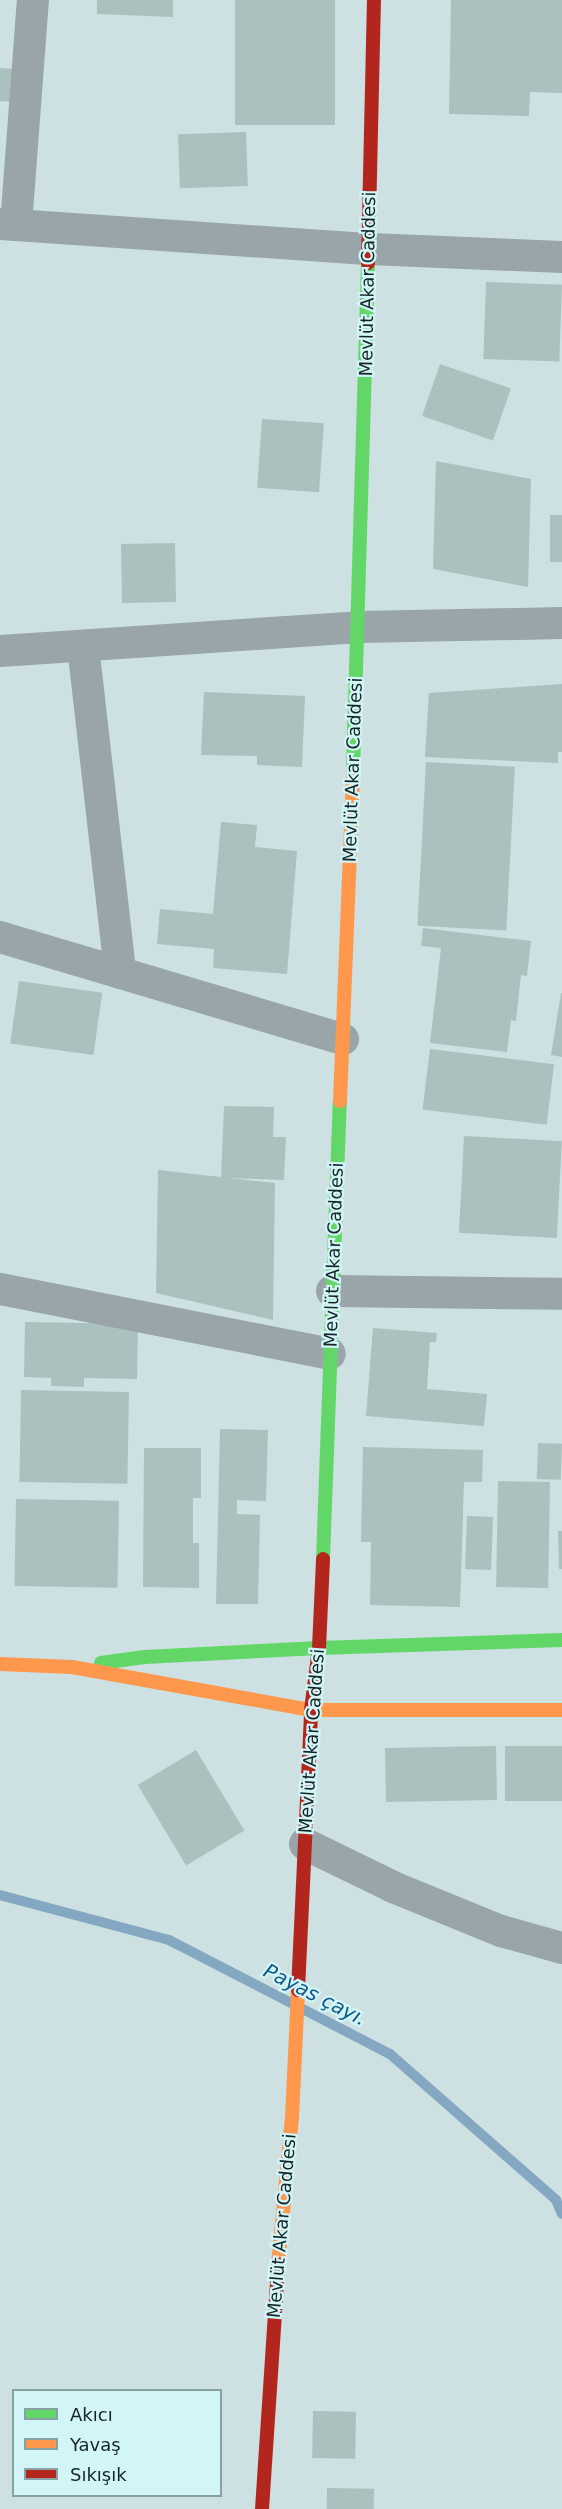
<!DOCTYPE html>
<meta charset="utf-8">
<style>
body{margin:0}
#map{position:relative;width:562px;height:2509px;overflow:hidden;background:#cde1e3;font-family:"DejaVu Sans",sans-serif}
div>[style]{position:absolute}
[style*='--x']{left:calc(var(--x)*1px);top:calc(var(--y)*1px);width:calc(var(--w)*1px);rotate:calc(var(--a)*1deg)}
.stream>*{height:10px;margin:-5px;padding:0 5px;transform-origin:5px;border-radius:5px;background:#84a8c1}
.building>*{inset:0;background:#aac1bf;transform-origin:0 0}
.street>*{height:32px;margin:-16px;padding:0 16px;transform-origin:16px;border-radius:16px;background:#99a5a8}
.fast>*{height:14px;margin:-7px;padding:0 7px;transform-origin:7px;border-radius:7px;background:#63d668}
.slow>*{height:14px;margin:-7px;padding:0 7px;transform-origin:7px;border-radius:7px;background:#ff974d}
.jam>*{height:14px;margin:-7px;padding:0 7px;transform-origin:7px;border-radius:7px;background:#b3261e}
span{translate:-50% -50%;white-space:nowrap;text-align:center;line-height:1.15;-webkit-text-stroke:4.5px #d2f5f8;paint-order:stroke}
.street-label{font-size:18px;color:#162425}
.water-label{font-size:20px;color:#0f5887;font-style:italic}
.legend{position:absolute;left:12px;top:2389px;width:210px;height:108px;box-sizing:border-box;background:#d2f5f8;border:2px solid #87a1a4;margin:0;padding:8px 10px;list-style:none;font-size:18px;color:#162425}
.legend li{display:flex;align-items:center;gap:12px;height:30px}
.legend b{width:30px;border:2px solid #87a1a4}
</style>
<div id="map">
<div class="stream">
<i style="--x:0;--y:1895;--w:175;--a:14.9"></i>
<i style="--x:169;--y:1940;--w:249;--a:27.3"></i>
<i style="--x:390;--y:2054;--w:221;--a:41.3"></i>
<i style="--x:556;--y:2200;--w:15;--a:67"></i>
</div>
<div class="building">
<i style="clip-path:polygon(97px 0,173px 0,173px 17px,97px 14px)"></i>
<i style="left:235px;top:0;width:100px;height:125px"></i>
<i style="clip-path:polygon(451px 0,562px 0,562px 93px,530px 92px,529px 116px,449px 114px)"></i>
<i style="left:0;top:68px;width:16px;height:33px;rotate:4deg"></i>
<i style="left:246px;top:132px;width:54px;height:68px;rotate:88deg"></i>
<i style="left:486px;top:282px;width:76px;height:77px;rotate:2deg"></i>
<i style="left:440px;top:364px;width:75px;height:55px;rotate:19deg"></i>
<i style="left:262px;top:419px;width:62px;height:69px;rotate:4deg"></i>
<i style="clip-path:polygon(436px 461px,531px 479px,528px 587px,433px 569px)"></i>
<i style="left:550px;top:515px;width:12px;height:47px"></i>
<i style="left:175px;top:543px;width:59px;height:54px;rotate:89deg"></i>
<i style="clip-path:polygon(562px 684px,562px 752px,558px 752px,558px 763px,425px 757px,429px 693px)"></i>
<i style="clip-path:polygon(204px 692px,305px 696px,302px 767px,257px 765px,257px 756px,201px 755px)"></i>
<i style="left:426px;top:762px;width:89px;height:164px;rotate:3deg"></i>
<i style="clip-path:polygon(221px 822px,257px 825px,255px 847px,297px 851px,287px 974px,213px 968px,214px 949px,157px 944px,160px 909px,213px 914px)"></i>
<i style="clip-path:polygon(423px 928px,531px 941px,527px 976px,521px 975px,516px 1021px,511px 1020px,507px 1052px,430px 1043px,441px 948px,421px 946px)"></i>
<i style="left:19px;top:981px;width:84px;height:63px;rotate:8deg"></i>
<i style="clip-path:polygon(561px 993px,562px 993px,562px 1057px,551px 1055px)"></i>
<i style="left:430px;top:1049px;width:125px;height:61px;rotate:7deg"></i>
<i style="clip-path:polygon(224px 1106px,274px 1107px,273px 1137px,286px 1137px,284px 1180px,229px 1178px,275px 1183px,273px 1320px,156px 1293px,158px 1170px,221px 1177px)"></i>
<i style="left:464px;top:1136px;width:98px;height:97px;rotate:3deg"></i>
<i style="clip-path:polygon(25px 1322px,138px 1324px,137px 1379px,84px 1378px,84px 1387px,51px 1386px,51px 1378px,24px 1377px)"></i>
<i style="clip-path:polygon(373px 1328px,437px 1333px,436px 1342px,430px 1342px,427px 1389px,487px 1394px,484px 1426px,366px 1416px)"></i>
<i style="left:21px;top:1390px;width:108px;height:92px;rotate:1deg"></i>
<i style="clip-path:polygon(220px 1429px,268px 1430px,266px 1501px,237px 1500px,237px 1514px,260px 1515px,258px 1604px,216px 1604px)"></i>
<i style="left:538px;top:1443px;width:24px;height:36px;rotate:2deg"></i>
<i style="clip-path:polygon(363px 1447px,483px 1450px,482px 1482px,464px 1482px,460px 1607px,370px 1605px,371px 1542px,361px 1542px)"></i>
<i style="clip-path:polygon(144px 1448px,201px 1448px,201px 1498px,193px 1498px,193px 1543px,199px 1543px,199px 1588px,143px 1587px)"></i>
<i style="left:498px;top:1481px;width:52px;height:106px;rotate:1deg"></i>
<i style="left:16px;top:1499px;width:103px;height:87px;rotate:1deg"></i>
<i style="left:467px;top:1516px;width:26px;height:53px;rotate:2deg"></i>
<i style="clip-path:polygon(558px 1531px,562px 1531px,562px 1569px,559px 1569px)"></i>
<i style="left:496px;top:1746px;width:54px;height:111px;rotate:89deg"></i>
<i style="left:505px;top:1746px;width:57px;height:55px"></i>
<i style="left:196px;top:1750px;width:94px;height:68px;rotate:59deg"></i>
<i style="left:313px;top:2411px;width:43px;height:47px;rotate:1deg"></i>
<i style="left:327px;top:2488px;width:47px;height:21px;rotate:1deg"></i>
</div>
<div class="street">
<i style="--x:0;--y:224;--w:371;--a:3.9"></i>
<i style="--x:370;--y:249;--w:192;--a:2.4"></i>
<i style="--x:16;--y:225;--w:226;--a:-85.7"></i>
<i style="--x:83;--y:646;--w:329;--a:83.5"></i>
<i style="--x:0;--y:651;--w:360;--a:-3.8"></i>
<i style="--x:359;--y:627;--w:203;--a:-1.1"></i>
<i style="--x:0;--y:937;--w:358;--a:16.6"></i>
<i style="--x:0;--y:1289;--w:336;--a:11.1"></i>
<i style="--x:332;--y:1291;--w:230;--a:0.7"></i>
<i style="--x:305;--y:1844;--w:98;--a:26"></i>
<i style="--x:393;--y:1887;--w:117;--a:22.2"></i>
<i style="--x:501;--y:1931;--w:63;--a:15.6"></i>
</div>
<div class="fast">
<i style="--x:353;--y:771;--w:508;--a:-88.31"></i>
<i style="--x:323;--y:1559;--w:458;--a:-87.9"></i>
<i style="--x:101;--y:1663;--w:44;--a:-7.8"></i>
<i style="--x:145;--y:1657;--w:174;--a:-3"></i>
<i style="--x:319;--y:1648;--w:243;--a:-1.9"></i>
</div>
<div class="slow">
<i style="--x:340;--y:1101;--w:330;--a:-87.7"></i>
<i style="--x:0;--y:1664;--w:72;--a:2.4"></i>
<i style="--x:72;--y:1667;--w:243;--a:10.2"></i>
<i style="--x:311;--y:1710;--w:251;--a:0"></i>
<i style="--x:278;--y:2265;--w:148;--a:-84.6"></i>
<i style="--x:292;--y:2118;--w:128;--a:-87.3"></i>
</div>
<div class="jam">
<i style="--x:368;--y:263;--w:263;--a:-88.7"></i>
<i style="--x:298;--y:1990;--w:280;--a:-87.3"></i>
<i style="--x:311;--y:1710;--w:63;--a:-82.6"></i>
<i style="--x:319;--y:1648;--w:89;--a:-87.4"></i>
<i style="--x:262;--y:2509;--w:245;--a:-86.2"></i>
</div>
<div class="street-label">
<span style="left:368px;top:284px;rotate:-89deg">Mevlüt Akar Caddesi</span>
<span style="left:353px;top:770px;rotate:-88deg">Mevlüt Akar Caddesi</span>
<span style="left:334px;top:1255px;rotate:-88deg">Mevlüt Akar Caddesi</span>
<span style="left:312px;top:1741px;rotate:-86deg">Mevlüt Akar Caddesi</span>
<span style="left:282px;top:2226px;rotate:-85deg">Mevlüt Akar Caddesi</span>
</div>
<div class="water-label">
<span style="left:315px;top:1995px;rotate:27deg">Payas çayı.</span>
</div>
<ul class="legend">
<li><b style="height:8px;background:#63d668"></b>Akıcı</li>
<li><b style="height:8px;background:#ff974d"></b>Yavaş</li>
<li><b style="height:8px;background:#b3261e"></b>Sıkışık</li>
</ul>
</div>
